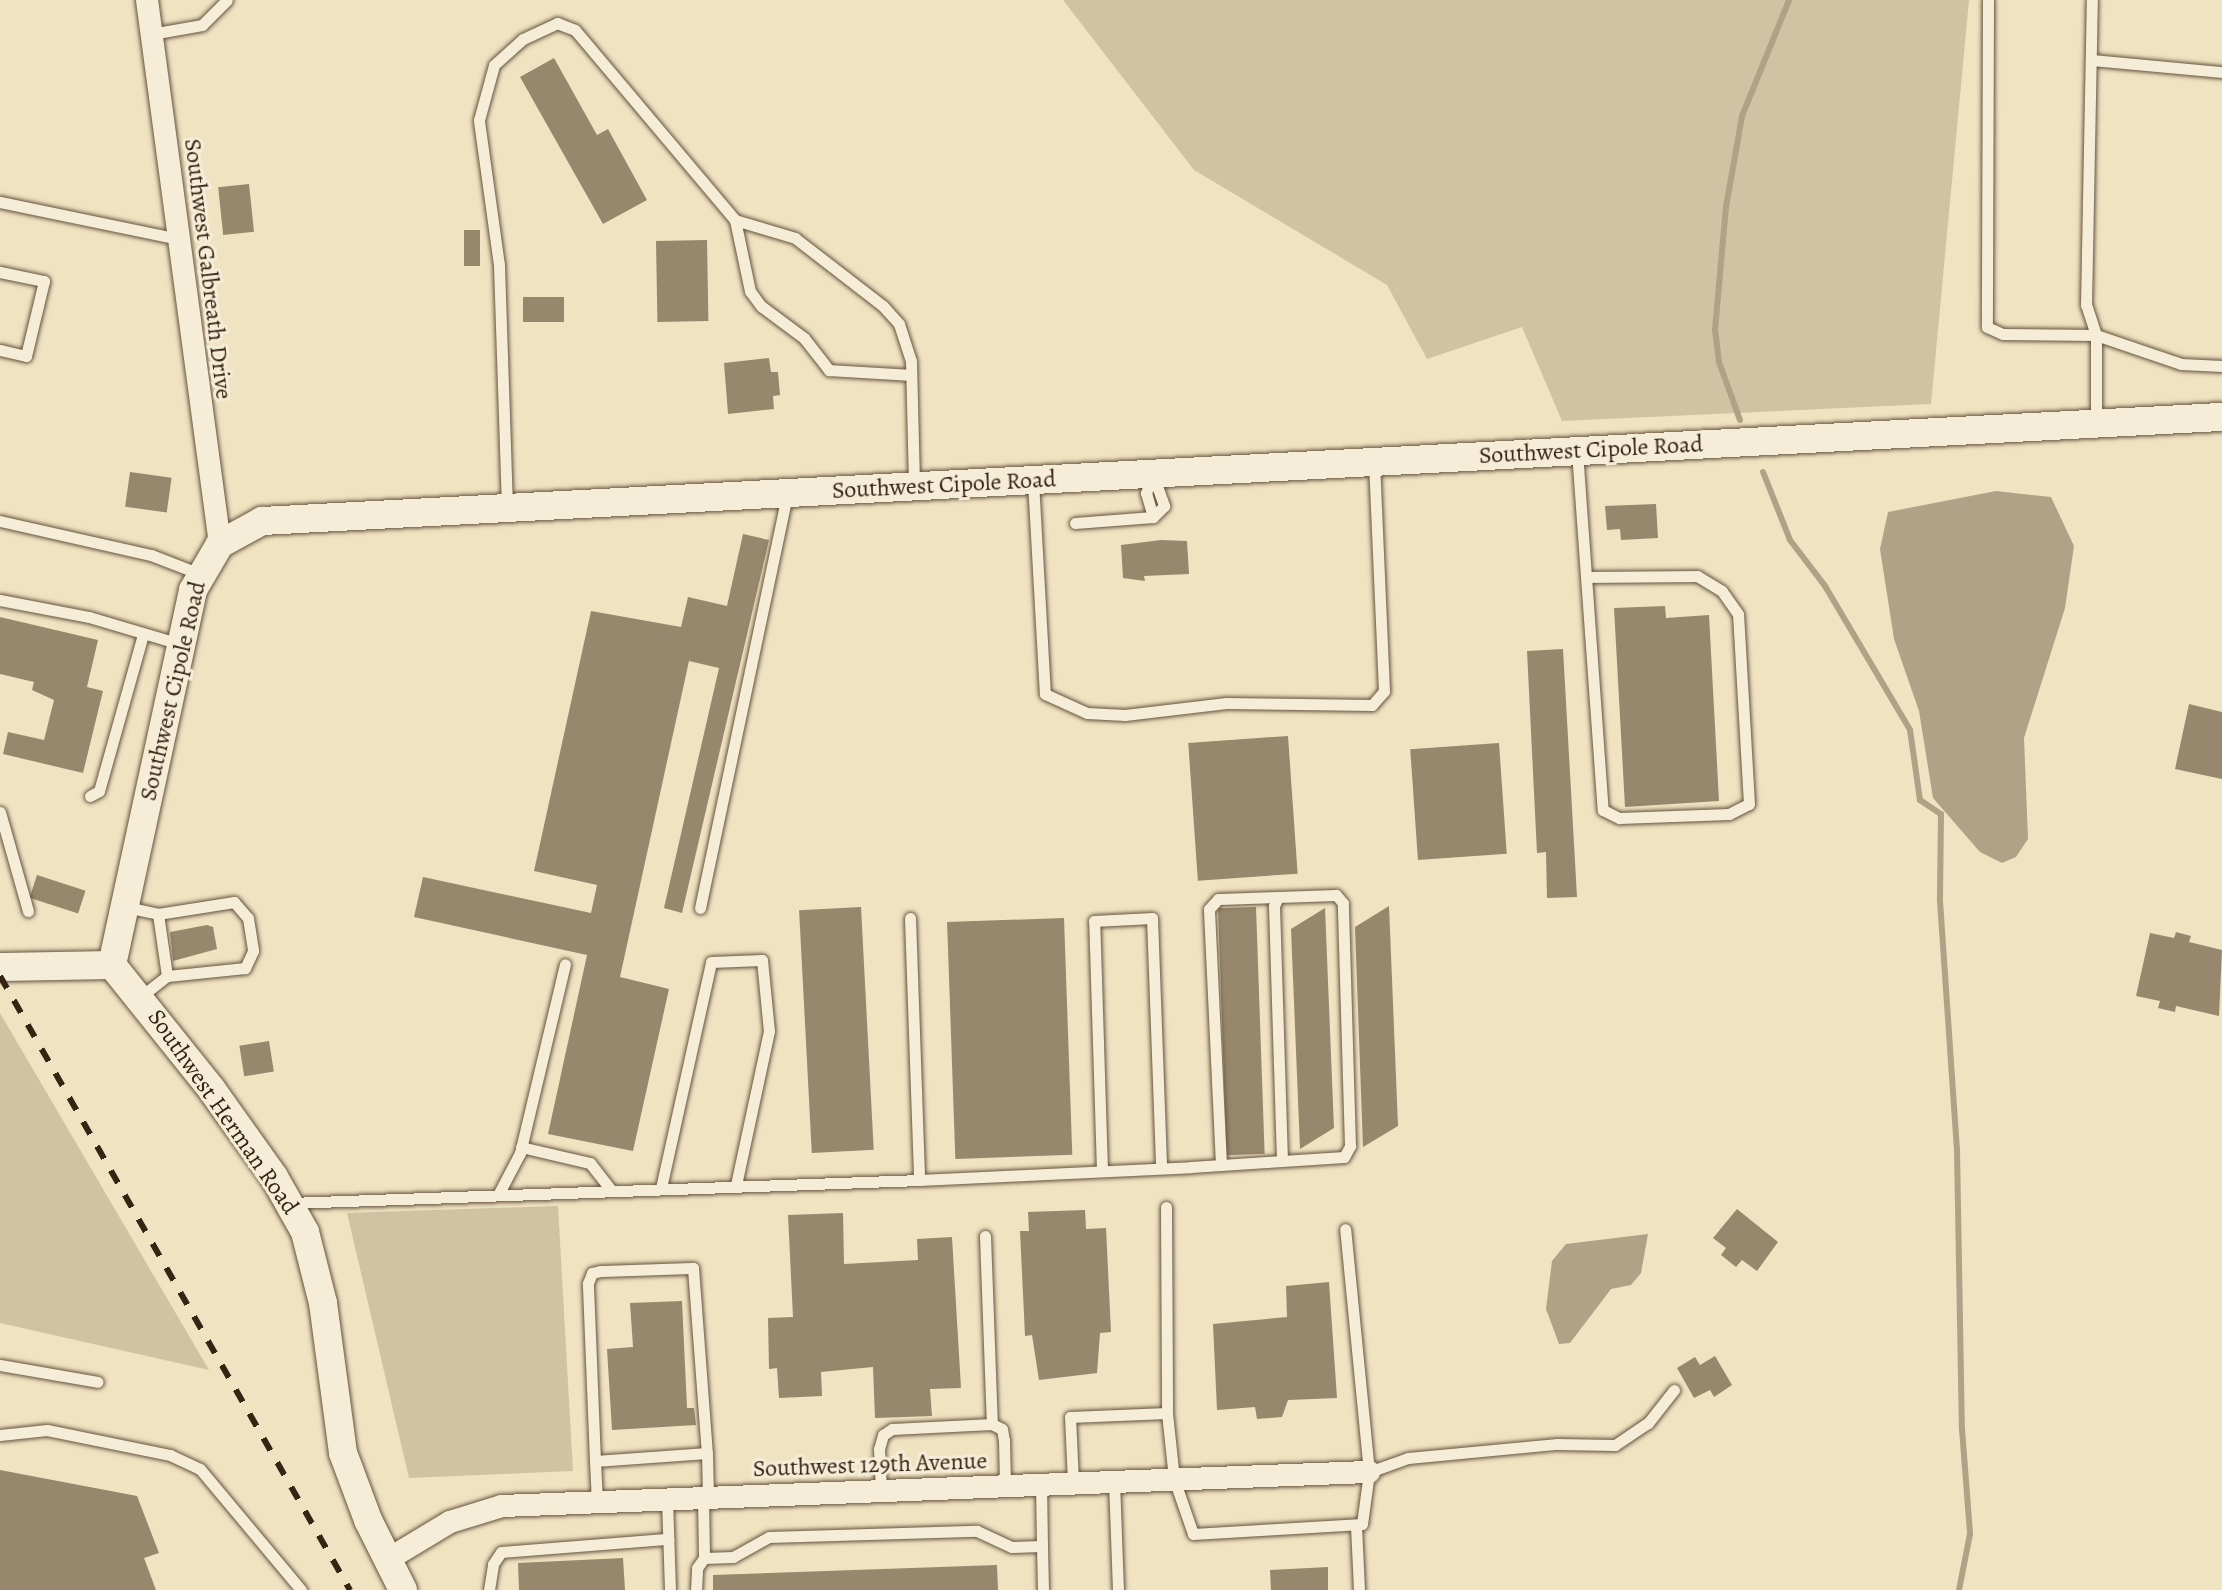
<!DOCTYPE html>
<style>
body{margin:0}
#map{position:relative;width:2222px;height:1590px;overflow:hidden;background:#f0e3c1;font-family:Alegreya,serif}
div>[style]{position:absolute}
[style*='--x']{left:calc(var(--x)*1px);top:calc(var(--y)*1px);width:calc(var(--w)*1px);rotate:calc(var(--a)*1deg)}
.green>*{inset:0;background:#d0c2a3}
.water>*{inset:0;background:#b0a286}
.stream>*{height:6px;margin:-3px;padding:0 3px;transform-origin:3px;border-radius:3px;background:#b0a286}
.building>*{inset:0;background:#96876d;transform-origin:0 0}
.roads{filter:drop-shadow(0 0 2px #64533e) drop-shadow(0 0 2px #64533e)}
.service>*{height:11px;margin:-5.5px;padding:0 5.5px;transform-origin:5.5px;border-radius:5.5px;background:#f5edd7}
.minor>*{height:22px;margin:-11px;padding:0 11px;transform-origin:11px;border-radius:11px;background:#f5edd7}
.tertiary>*{height:28px;margin:-14px;padding:0 14px;transform-origin:14px;border-radius:14px;background:#f5edd7}
.rail>*{height:6px;margin-top:-3px;transform-origin:0;background:repeating-linear-gradient(90deg,#352313 0 14px,transparent 0 28px)}
span{translate:-50% -50%;white-space:nowrap;text-align:center;line-height:1.15;-webkit-text-stroke:6px #f5edd7;paint-order:stroke}
.street-label{font-size:24px;color:#352313}
</style>
<div id="map">
<div class="green">
<i style="clip-path:polygon(1063px 0,1969px 0,1931px 404px,1562px 421px,1522px 327px,1427px 359px,1387px 285px,1194px 170px)"></i>
<i style="clip-path:polygon(0 1013px,209px 1370px,0 1323px)"></i>
<i style="clip-path:polygon(558px 1206px,573px 1471px,409px 1478px,347px 1213px)"></i>
</div>
<div class="water">
<i style="clip-path:polygon(1996px 491px,2051px 497px,2074px 546px,2065px 608px,2024px 738px,2028px 839px,2016px 857px,2002px 863px,1980px 852px,1933px 798px,1919px 711px,1894px 639px,1880px 549px,1888px 512px)"></i>
<i style="clip-path:polygon(1648px 1234px,1641px 1273px,1631px 1285px,1611px 1289px,1570px 1343px,1559px 1344px,1546px 1309px,1552px 1261px,1566px 1244px)"></i>
</div>
<div class="stream">
<i style="--x:1740;--y:420;--w:62;--a:-109.9"></i>
<i style="--x:1719;--y:362;--w:32;--a:-97"></i>
<i style="--x:1715;--y:330;--w:123;--a:-84.9"></i>
<i style="--x:1726;--y:207;--w:92;--a:-80"></i>
<i style="--x:1742;--y:116;--w:125;--a:-67.9"></i>
<i style="--x:1763;--y:472;--w:73;--a:68.3"></i>
<i style="--x:1790;--y:540;--w:58;--a:52.7"></i>
<i style="--x:1825;--y:586;--w:167;--a:59.4"></i>
<i style="--x:1910;--y:730;--w:71;--a:81.9"></i>
<i style="--x:1920;--y:800;--w:25;--a:34"></i>
<i style="--x:1941;--y:814;--w:87;--a:90.7"></i>
<i style="--x:1940;--y:901;--w:249;--a:86.1"></i>
<i style="--x:1957;--y:1149;--w:280;--a:89"></i>
<i style="--x:1962;--y:1429;--w:105;--a:85.6"></i>
<i style="--x:1970;--y:1534;--w:57;--a:101.1"></i>
</div>
<div class="building">
<i style="clip-path:polygon(554px 58px,597px 135px,608px 129px,647px 200px,603px 224px,520px 77px)"></i>
<i style="left:249px;top:184px;width:48px;height:31px;rotate:84deg"></i>
<i style="left:464px;top:230px;width:16px;height:36px"></i>
<i style="left:707px;top:240px;width:81px;height:51px;rotate:89deg"></i>
<i style="left:564px;top:297px;width:25px;height:41px;rotate:90deg"></i>
<i style="clip-path:polygon(769px 358px,771px 372px,778px 372px,780px 395px,773px 396px,774px 409px,728px 414px,724px 363px)"></i>
<i style="left:130px;top:472px;width:42px;height:35px;rotate:8deg"></i>
<i style="clip-path:polygon(1656px 504px,1658px 538px,1621px 540px,1620px 529px,1607px 530px,1605px 506px)"></i>
<i style="clip-path:polygon(743px 534px,769px 540px,682px 913px,664px 908px,719px 668px,689px 661px,620px 977px,669px 989px,633px 1151px,548px 1134px,587px 955px,414px 917px,423px 877px,591px 913px,597px 885px,534px 871px,591px 611px,681px 627px,688px 597px,727px 606px)"></i>
<i style="clip-path:polygon(1161px 540px,1187px 541px,1189px 574px,1144px 576px,1145px 581px,1123px 578px,1121px 545px)"></i>
<i style="clip-path:polygon(1665px 606px,1666px 618px,1709px 615px,1719px 801px,1625px 807px,1614px 608px)"></i>
<i style="clip-path:polygon(0 617px,98px 640px,87px 687px,103px 691px,83px 773px,3px 754px,8px 732px,44px 740px,54px 700px,32px 690px,34px 682px,0 674px)"></i>
<i style="clip-path:polygon(1563px 649px,1577px 897px,1547px 898px,1546px 852px,1537px 853px,1527px 651px)"></i>
<i style="clip-path:polygon(2189px 704px,2222px 712px,2222px 779px,2175px 769px)"></i>
<i style="left:1288px;top:736px;width:138px;height:100px;rotate:86deg"></i>
<i style="left:1499px;top:743px;width:111px;height:89px;rotate:86deg"></i>
<i style="left:37px;top:875px;width:51px;height:24px;rotate:18deg"></i>
<i style="clip-path:polygon(1389px 906px,1398px 1126px,1363px 1147px,1355px 927px)"></i>
<i style="left:861px;top:907px;width:243px;height:62px;rotate:87deg"></i>
<i style="left:1256px;top:907px;width:247px;height:38px;rotate:88deg"></i>
<i style="clip-path:polygon(1325px 908px,1334px 1128px,1300px 1149px,1291px 929px)"></i>
<i style="left:1064px;top:918px;width:237px;height:117px;rotate:88deg"></i>
<i style="clip-path:polygon(207px 925px,213px 927px,217px 949px,173px 961px,170px 932px)"></i>
<i style="clip-path:polygon(2176px 932px,2191px 936px,2189px 942px,2222px 950px,2219px 1016px,2176px 1006px,2175px 1012px,2158px 1008px,2160px 1001px,2136px 996px,2150px 933px,2174px 938px)"></i>
<i style="left:269px;top:1041px;width:31px;height:30px;rotate:81deg"></i>
<i style="clip-path:polygon(1737px 1209px,1778px 1242px,1757px 1271px,1742px 1260px,1736px 1267px,1721px 1255px,1726px 1248px,1713px 1238px)"></i>
<i style="clip-path:polygon(1085px 1210px,1086px 1229px,1106px 1228px,1111px 1332px,1100px 1333px,1097px 1373px,1039px 1380px,1032px 1335px,1025px 1336px,1020px 1231px,1029px 1231px,1028px 1212px)"></i>
<i style="clip-path:polygon(843px 1213px,844px 1264px,918px 1260px,917px 1239px,952px 1237px,961px 1388px,930px 1389px,932px 1416px,875px 1418px,873px 1367px,821px 1372px,822px 1396px,779px 1398px,777px 1368px,769px 1369px,768px 1318px,793px 1317px,788px 1215px)"></i>
<i style="clip-path:polygon(1329px 1282px,1337px 1398px,1288px 1400px,1282px 1417px,1257px 1419px,1255px 1407px,1217px 1410px,1213px 1324px,1287px 1317px,1286px 1286px)"></i>
<i style="clip-path:polygon(682px 1301px,687px 1408px,694px 1408px,696px 1425px,612px 1430px,607px 1349px,633px 1347px,630px 1303px)"></i>
<i style="clip-path:polygon(1715px 1356px,1732px 1385px,1714px 1397px,1710px 1390px,1694px 1398px,1677px 1368px,1695px 1357px,1700px 1365px)"></i>
<i style="clip-path:polygon(0 1470px,137px 1496px,159px 1553px,144px 1558px,156px 1590px,0 1590px)"></i>
<i style="clip-path:polygon(623px 1558px,625px 1590px,519px 1590px,518px 1563px)"></i>
<i style="clip-path:polygon(997px 1565px,998px 1590px,713px 1590px,713px 1575px)"></i>
<i style="clip-path:polygon(1328px 1567px,1328px 1590px,1271px 1590px,1270px 1570px)"></i>
</div>
<div class="roads">
<div class="service">
<i style="--x:1988;--y:0;--w:327;--a:90.2"></i>
<i style="--x:1987;--y:327;--w:17;--a:24"></i>
<i style="--x:2003;--y:334;--w:93;--a:0.6"></i>
<i style="--x:2096;--y:335;--w:32;--a:-108"></i>
<i style="--x:2086;--y:305;--w:305;--a:-88.9"></i>
<i style="--x:151;--y:34;--w:52;--a:-10"></i>
<i style="--x:202;--y:25;--w:35;--a:-45"></i>
<i style="--x:2092;--y:60;--w:131;--a:5.3"></i>
<i style="--x:0;--y:202;--w:182;--a:11.7"></i>
<i style="--x:735;--y:220;--w:73;--a:78.1"></i>
<i style="--x:750;--y:291;--w:19;--a:54"></i>
<i style="--x:761;--y:306;--w:54;--a:36.7"></i>
<i style="--x:804;--y:338;--w:41;--a:52"></i>
<i style="--x:829;--y:370;--w:82;--a:3.5"></i>
<i style="--x:0;--y:272;--w:45;--a:11.6"></i>
<i style="--x:44;--y:281;--w:77;--a:103.5"></i>
<i style="--x:26;--y:356;--w:27;--a:-167"></i>
<i style="--x:2096;--y:423;--w:88;--a:-90"></i>
<i style="--x:2096;--y:335;--w:90;--a:18.8"></i>
<i style="--x:2181;--y:364;--w:41;--a:2.8"></i>
<i style="--x:1577;--y:451;--w:360;--a:85.9"></i>
<i style="--x:1603;--y:810;--w:18;--a:27"></i>
<i style="--x:1619;--y:818;--w:110;--a:-2.1"></i>
<i style="--x:1729;--y:814;--w:22;--a:-27"></i>
<i style="--x:1749;--y:804;--w:190;--a:-93.3"></i>
<i style="--x:1738;--y:614;--w:28;--a:-125"></i>
<i style="--x:1722;--y:591;--w:29;--a:-149"></i>
<i style="--x:1697;--y:576;--w:108;--a:179.5"></i>
<i style="--x:1153;--y:475;--w:33;--a:70"></i>
<i style="--x:1164;--y:506;--w:16;--a:135"></i>
<i style="--x:1153;--y:517;--w:25;--a:-106"></i>
<i style="--x:1146;--y:493;--w:19;--a:-69"></i>
<i style="--x:1033;--y:481;--w:213;--a:86.8"></i>
<i style="--x:1045;--y:694;--w:46;--a:24.3"></i>
<i style="--x:1087;--y:713;--w:38;--a:3"></i>
<i style="--x:1125;--y:715;--w:102;--a:-6.8"></i>
<i style="--x:1226;--y:703;--w:146;--a:0.8"></i>
<i style="--x:1372;--y:705;--w:18;--a:-49"></i>
<i style="--x:1384;--y:691;--w:228;--a:-92.5"></i>
<i style="--x:507;--y:507;--w:242;--a:-91.9"></i>
<i style="--x:499;--y:265;--w:146;--a:-97.9"></i>
<i style="--x:479;--y:120;--w:57;--a:-74.7"></i>
<i style="--x:494;--y:65;--w:39;--a:-42"></i>
<i style="--x:523;--y:39;--w:38;--a:-25"></i>
<i style="--x:557;--y:23;--w:19;--a:21"></i>
<i style="--x:575;--y:30;--w:248;--a:49.9"></i>
<i style="--x:735;--y:220;--w:63;--a:16.7"></i>
<i style="--x:795;--y:238;--w:111;--a:37.7"></i>
<i style="--x:883;--y:306;--w:24;--a:48"></i>
<i style="--x:899;--y:324;--w:39;--a:72"></i>
<i style="--x:911;--y:361;--w:124;--a:88.6"></i>
<i style="--x:0;--y:521;--w:155;--a:12.7"></i>
<i style="--x:151;--y:555;--w:53;--a:21.2"></i>
<i style="--x:1075;--y:523;--w:78;--a:-4.4"></i>
<i style="--x:0;--y:600;--w:91;--a:10.8"></i>
<i style="--x:89;--y:617;--w:95;--a:16.5"></i>
<i style="--x:90;--y:796;--w:10;--a:-29"></i>
<i style="--x:99;--y:791;--w:163;--a:-74.3"></i>
<i style="--x:0;--y:812;--w:103;--a:74.2"></i>
<i style="--x:126;--y:907;--w:33;--a:12"></i>
<i style="--x:158;--y:914;--w:77;--a:-9"></i>
<i style="--x:234;--y:902;--w:21;--a:49"></i>
<i style="--x:248;--y:918;--w:33;--a:81"></i>
<i style="--x:253;--y:951;--w:19;--a:115"></i>
<i style="--x:245;--y:968;--w:78;--a:174.1"></i>
<i style="--x:167;--y:976;--w:33;--a:142"></i>
<i style="--x:700;--y:908;--w:422;--a:-78.1"></i>
<i style="--x:158;--y:914;--w:63;--a:81.7"></i>
<i style="--x:910;--y:918;--w:262;--a:88"></i>
<i style="--x:521;--y:1147;--w:71;--a:13.1"></i>
<i style="--x:590;--y:1163;--w:34;--a:52"></i>
<i style="--x:1221;--y:1165;--w:256;--a:-92.7"></i>
<i style="--x:1209;--y:909;--w:13;--a:-48"></i>
<i style="--x:1218;--y:899;--w:60;--a:-1.9"></i>
<i style="--x:1102;--y:1170;--w:249;--a:-91.8"></i>
<i style="--x:1094;--y:921;--w:58;--a:-3"></i>
<i style="--x:1152;--y:918;--w:249;--a:87.9"></i>
<i style="--x:661;--y:1188;--w:231;--a:-77.5"></i>
<i style="--x:711;--y:962;--w:51;--a:-2.2"></i>
<i style="--x:762;--y:960;--w:71;--a:84.4"></i>
<i style="--x:769;--y:1031;--w:157;--a:102.1"></i>
<i style="--x:499;--y:1193;--w:45;--a:-62.3"></i>
<i style="--x:520;--y:1153;--w:194;--a:-76.6"></i>
<i style="--x:290;--y:1203;--w:629;--a:-2.09"></i>
<i style="--x:919;--y:1180;--w:272;--a:-2.7"></i>
<i style="--x:1191;--y:1167;--w:91;--a:-3.8"></i>
<i style="--x:1282;--y:1161;--w:62;--a:-3.7"></i>
<i style="--x:1344;--y:1157;--w:13;--a:-61"></i>
<i style="--x:1350;--y:1146;--w:243;--a:-91.7"></i>
<i style="--x:1343;--y:903;--w:11;--a:-131"></i>
<i style="--x:1336;--y:895;--w:58;--a:178"></i>
<i style="--x:1278;--y:897;--w:10;--a:114"></i>
<i style="--x:1274;--y:906;--w:255;--a:88.2"></i>
<i style="--x:1166;--y:1207;--w:206;--a:89.7"></i>
<i style="--x:985;--y:1236;--w:188;--a:87.9"></i>
<i style="--x:0;--y:1365;--w:99;--a:9.8"></i>
<i style="--x:0;--y:1435;--w:47;--a:-6.1"></i>
<i style="--x:47;--y:1430;--w:126;--a:11.5"></i>
<i style="--x:170;--y:1455;--w:33;--a:25"></i>
<i style="--x:200;--y:1469;--w:158;--a:50.1"></i>
<i style="--x:595;--y:1461;--w:178;--a:-92.3"></i>
<i style="--x:588;--y:1283;--w:11;--a:-68"></i>
<i style="--x:592;--y:1273;--w:9;--a:-13"></i>
<i style="--x:601;--y:1271;--w:92;--a:-1.9"></i>
<i style="--x:693;--y:1268;--w:186;--a:85.7"></i>
<i style="--x:1369;--y:1472;--w:41;--a:-19.7"></i>
<i style="--x:1408;--y:1458;--w:150;--a:-5.4"></i>
<i style="--x:1557;--y:1444;--w:58;--a:1"></i>
<i style="--x:1615;--y:1445;--w:40;--a:-34"></i>
<i style="--x:1648;--y:1423;--w:42;--a:-51.8"></i>
<i style="--x:1114;--y:1481;--w:109;--a:87.9"></i>
<i style="--x:1073;--y:1482;--w:65;--a:-92.6"></i>
<i style="--x:1070;--y:1417;--w:97;--a:-2.4"></i>
<i style="--x:1167;--y:1413;--w:66;--a:83.9"></i>
<i style="--x:1174;--y:1479;--w:58;--a:70.9"></i>
<i style="--x:1193;--y:1534;--w:169;--a:-3.4"></i>
<i style="--x:1362;--y:1524;--w:52;--a:-82.3"></i>
<i style="--x:1369;--y:1472;--w:244;--a:-95.6"></i>
<i style="--x:881;--y:1490;--w:41;--a:-92.8"></i>
<i style="--x:879;--y:1449;--w:15;--a:-74"></i>
<i style="--x:883;--y:1435;--w:11;--a:-34"></i>
<i style="--x:892;--y:1429;--w:100;--a:-2.9"></i>
<i style="--x:992;--y:1424;--w:11;--a:27"></i>
<i style="--x:1002;--y:1429;--w:11;--a:80"></i>
<i style="--x:1004;--y:1440;--w:45;--a:88.7"></i>
<i style="--x:703;--y:1498;--w:60;--a:89"></i>
<i style="--x:704;--y:1558;--w:29;--a:-2"></i>
<i style="--x:733;--y:1557;--w:41;--a:-29.1"></i>
<i style="--x:769;--y:1537;--w:208;--a:-1.7"></i>
<i style="--x:977;--y:1531;--w:38;--a:25"></i>
<i style="--x:1012;--y:1547;--w:30;--a:-2"></i>
<i style="--x:1042;--y:1546;--w:62;--a:-90.9"></i>
<i style="--x:667;--y:1499;--w:91;--a:88.1"></i>
<i style="--x:597;--y:1502;--w:41;--a:-92.8"></i>
<i style="--x:595;--y:1461;--w:112;--a:-4.1"></i>
<i style="--x:707;--y:1453;--w:44;--a:88.7"></i>
<i style="--x:1356;--y:1526;--w:64;--a:87.3"></i>
<i style="--x:1042;--y:1546;--w:44;--a:88.7"></i>
<i style="--x:489;--y:1590;--w:26;--a:-81"></i>
<i style="--x:493;--y:1564;--w:14;--a:-56"></i>
<i style="--x:501;--y:1552;--w:168;--a:-4.5"></i>
<i style="--x:696;--y:1590;--w:22;--a:-87"></i>
<i style="--x:697;--y:1568;--w:12;--a:-55"></i>
</div>
<div class="minor">
<i style="--x:147;--y:0;--w:549;--a:82.36"></i>
<i style="--x:387;--y:1560;--w:74;--a:-31.1"></i>
<i style="--x:450;--y:1522;--w:54;--a:-17.1"></i>
<i style="--x:502;--y:1506;--w:868;--a:-2.25"></i>
</div>
<div class="tertiary">
<i style="--x:112;--y:965;--w:384;--a:-77.8"></i>
<i style="--x:193;--y:590;--w:53;--a:-59.6"></i>
<i style="--x:220;--y:544;--w:48;--a:-28.7"></i>
<i style="--x:262;--y:521;--w:1963;--a:-3.04"></i>
<i style="--x:112;--y:965;--w:160;--a:51.3"></i>
<i style="--x:212;--y:1090;--w:107;--a:54.5"></i>
<i style="--x:274;--y:1177;--w:63;--a:60.6"></i>
<i style="--x:305;--y:1232;--w:73;--a:75.8"></i>
<i style="--x:323;--y:1303;--w:151;--a:82.4"></i>
<i style="--x:343;--y:1453;--w:72;--a:69.5"></i>
<i style="--x:368;--y:1520;--w:78;--a:63.4"></i>
<i style="--x:0;--y:967;--w:112;--a:-1"></i>
</div>
</div>
<div class="rail">
<i style="--x:0;--y:976;--w:707;--a:60.32"></i>
</div>
<div class="street-label">
<span style="left:208px;top:269px;rotate:83deg">Southwest Galbreath Drive</span>
<span style="left:1591px;top:450px;rotate:-3deg">Southwest Cipole Road</span>
<span style="left:944px;top:485px;rotate:-3deg">Southwest Cipole Road</span>
<span style="left:173px;top:691px;rotate:-77deg">Southwest Cipole Road</span>
<span style="left:223px;top:1112px;rotate:55deg">Southwest Herman Road</span>
<span style="left:870px;top:1465px;rotate:-2deg">Southwest 129th Avenue</span>
</div>
</div>
